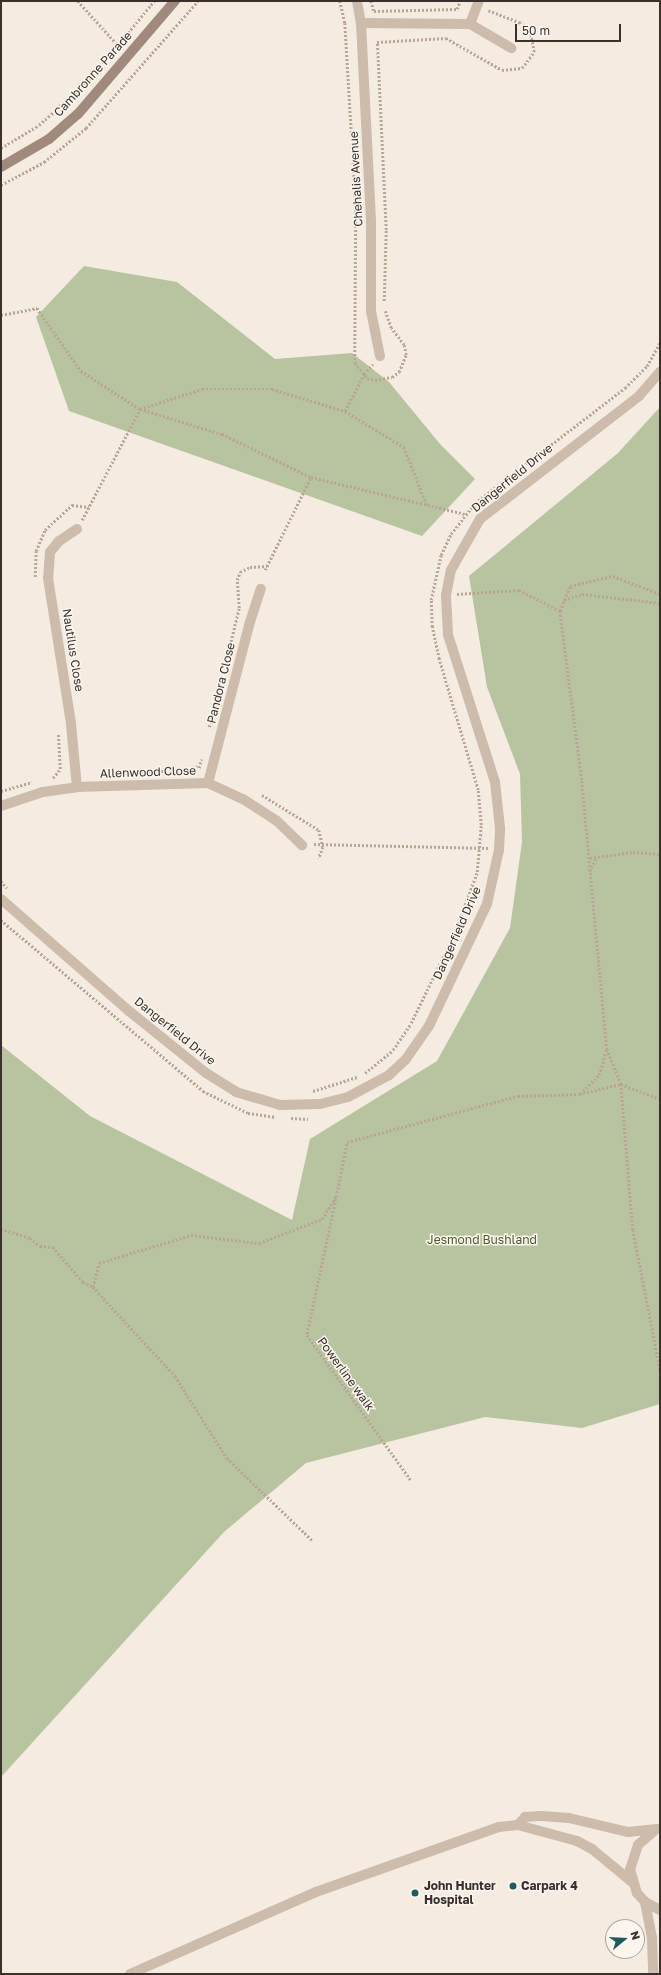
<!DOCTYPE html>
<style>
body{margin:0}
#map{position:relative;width:661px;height:1975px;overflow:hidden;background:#f4ebe1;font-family:"Golos Text",sans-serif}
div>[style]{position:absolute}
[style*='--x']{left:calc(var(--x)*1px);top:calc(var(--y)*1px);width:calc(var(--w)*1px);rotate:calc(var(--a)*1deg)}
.green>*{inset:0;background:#b8c4a0}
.path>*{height:2.5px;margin-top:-1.25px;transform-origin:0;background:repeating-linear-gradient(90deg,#b9a596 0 2px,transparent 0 4px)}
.street>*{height:10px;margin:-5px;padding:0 5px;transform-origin:5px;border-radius:5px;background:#cdbbac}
.secondary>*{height:10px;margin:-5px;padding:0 5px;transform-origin:5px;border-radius:5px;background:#a18a7d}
.dots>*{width:11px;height:11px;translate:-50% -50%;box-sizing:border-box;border:2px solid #fbf5ee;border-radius:50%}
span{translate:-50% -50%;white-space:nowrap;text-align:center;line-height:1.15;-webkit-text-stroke:3px #fbf5ee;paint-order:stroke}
.street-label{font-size:12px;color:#3b302b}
.park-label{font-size:12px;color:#4a5a2e}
.poi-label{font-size:12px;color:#3b302b;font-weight:700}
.left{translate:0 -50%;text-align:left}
.frame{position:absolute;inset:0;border:2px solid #3b302b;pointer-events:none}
.north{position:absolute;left:605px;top:1919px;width:40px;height:40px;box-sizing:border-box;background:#fbf5ee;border:1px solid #aea6a0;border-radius:50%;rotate:72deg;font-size:11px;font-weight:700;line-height:16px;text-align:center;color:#3b302b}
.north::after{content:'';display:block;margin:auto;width:14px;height:18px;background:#1f5a5e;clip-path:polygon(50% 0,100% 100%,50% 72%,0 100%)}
.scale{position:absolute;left:515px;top:24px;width:106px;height:18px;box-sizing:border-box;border:2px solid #3b302b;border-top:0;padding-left:5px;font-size:12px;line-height:14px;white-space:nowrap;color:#3b302b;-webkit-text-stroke:3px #fbf5ee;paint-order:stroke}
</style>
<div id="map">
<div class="green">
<i style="clip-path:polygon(84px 266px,177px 282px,275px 359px,352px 353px,389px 382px,440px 444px,475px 479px,422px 536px,69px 411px,36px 317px)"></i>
<i style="clip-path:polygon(660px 407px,660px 1404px,582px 1428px,485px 1417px,306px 1463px,224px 1532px,1px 1777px,1px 1045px,90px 1116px,292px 1220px,310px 1139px,437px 1061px,510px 928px,522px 842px,520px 774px,487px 687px,469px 576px,618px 453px)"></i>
</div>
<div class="path">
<i style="--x:78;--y:1;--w:58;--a:47.8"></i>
<i style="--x:340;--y:1;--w:23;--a:77"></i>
<i style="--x:345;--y:23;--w:187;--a:86.6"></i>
<i style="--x:356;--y:210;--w:153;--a:90.4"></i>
<i style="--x:355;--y:363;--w:19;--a:51"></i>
<i style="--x:367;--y:378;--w:8;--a:14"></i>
<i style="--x:375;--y:380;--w:17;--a:-10"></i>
<i style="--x:392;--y:377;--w:9;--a:-36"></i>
<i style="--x:399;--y:372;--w:18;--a:-68"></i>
<i style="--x:406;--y:355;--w:10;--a:-101"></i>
<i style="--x:404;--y:345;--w:21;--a:-127"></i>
<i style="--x:391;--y:328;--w:18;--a:-109"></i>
<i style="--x:371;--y:1;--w:10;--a:73"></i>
<i style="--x:374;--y:11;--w:83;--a:-1.4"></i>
<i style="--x:457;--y:9;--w:9;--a:-69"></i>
<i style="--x:1;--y:148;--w:44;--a:-31.2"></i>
<i style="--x:39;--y:125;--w:69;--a:-42"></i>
<i style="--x:90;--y:79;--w:101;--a:-50.6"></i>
<i style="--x:1;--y:185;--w:49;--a:-28.1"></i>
<i style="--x:44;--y:162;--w:54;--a:-39"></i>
<i style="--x:86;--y:128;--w:169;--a:-48.6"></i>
<i style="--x:384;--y:301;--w:71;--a:-88.4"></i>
<i style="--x:386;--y:230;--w:188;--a:-92.7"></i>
<i style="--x:377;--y:42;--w:69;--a:-3.3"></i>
<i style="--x:446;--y:38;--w:64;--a:29.7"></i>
<i style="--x:502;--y:70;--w:20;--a:-6"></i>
<i style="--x:522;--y:68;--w:20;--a:-53"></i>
<i style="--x:534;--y:52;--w:21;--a:-101"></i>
<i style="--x:530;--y:31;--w:13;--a:-141"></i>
<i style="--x:520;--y:23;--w:34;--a:-159"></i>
<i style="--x:1;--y:315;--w:37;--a:-11"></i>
<i style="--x:37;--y:308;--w:77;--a:55.1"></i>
<i style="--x:81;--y:371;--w:70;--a:32.8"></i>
<i style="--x:140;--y:409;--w:86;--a:17"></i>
<i style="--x:222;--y:434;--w:99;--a:25.8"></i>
<i style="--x:311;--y:477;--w:158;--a:13.5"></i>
<i style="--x:345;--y:411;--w:42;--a:-62.8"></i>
<i style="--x:364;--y:374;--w:13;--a:-48"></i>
<i style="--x:82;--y:520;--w:125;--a:-62.4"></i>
<i style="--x:140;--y:409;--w:65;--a:-17.9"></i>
<i style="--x:202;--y:389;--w:70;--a:0"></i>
<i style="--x:272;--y:389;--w:76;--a:16.8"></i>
<i style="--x:345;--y:411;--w:69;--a:31.4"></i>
<i style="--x:404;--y:447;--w:62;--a:68.4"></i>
<i style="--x:265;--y:570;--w:104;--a:-63.7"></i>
<i style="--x:35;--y:577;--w:26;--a:-88"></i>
<i style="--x:36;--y:551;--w:23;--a:-67"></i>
<i style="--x:45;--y:530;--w:37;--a:-43"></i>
<i style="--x:72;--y:505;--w:17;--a:7"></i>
<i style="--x:457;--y:594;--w:62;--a:-3.7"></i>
<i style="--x:519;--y:590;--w:46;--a:27.1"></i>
<i style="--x:560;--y:611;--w:171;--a:82.6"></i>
<i style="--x:582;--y:781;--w:269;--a:84.7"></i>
<i style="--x:607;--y:1049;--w:38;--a:68"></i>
<i style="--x:621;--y:1084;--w:146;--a:85.3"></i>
<i style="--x:633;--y:1230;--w:142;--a:79"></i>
<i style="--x:564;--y:600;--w:19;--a:-18"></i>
<i style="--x:582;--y:594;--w:79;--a:6.6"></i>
<i style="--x:560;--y:611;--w:27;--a:-68"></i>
<i style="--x:570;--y:586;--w:44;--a:-13.1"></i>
<i style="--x:613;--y:576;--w:50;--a:21"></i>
<i style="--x:227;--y:657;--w:50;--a:-76.2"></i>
<i style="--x:239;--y:608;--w:28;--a:-94"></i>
<i style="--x:237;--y:580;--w:9;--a:-69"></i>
<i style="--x:240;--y:572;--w:11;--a:-27"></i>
<i style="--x:250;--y:567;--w:17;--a:-3"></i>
<i style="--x:209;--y:727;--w:35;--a:-75"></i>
<i style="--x:199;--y:768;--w:9;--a:-77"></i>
<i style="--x:189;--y:770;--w:9;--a:-27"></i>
<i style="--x:141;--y:772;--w:43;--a:-2.7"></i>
<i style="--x:53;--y:778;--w:11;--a:-52"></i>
<i style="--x:60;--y:769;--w:35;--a:-93"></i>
<i style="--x:1;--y:791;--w:32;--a:-16"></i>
<i style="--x:262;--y:795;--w:67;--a:31.6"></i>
<i style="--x:319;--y:830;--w:17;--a:77"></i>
<i style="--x:323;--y:847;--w:12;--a:110"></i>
<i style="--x:314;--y:844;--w:174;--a:1.3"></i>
<i style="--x:590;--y:858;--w:43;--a:-7.9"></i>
<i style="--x:633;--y:852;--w:27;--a:4"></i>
<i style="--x:589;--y:871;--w:14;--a:-60"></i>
<i style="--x:1;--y:881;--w:9;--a:49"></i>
<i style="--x:1;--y:920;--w:265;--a:40.2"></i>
<i style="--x:203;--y:1091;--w:50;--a:26.1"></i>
<i style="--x:248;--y:1113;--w:28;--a:8"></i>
<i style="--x:365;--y:1073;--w:36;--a:-39"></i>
<i style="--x:393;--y:1050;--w:32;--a:-56"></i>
<i style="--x:411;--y:1023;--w:98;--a:-64"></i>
<i style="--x:454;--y:935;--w:67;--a:-69.9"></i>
<i style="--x:477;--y:872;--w:47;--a:-85.1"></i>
<i style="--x:481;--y:825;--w:35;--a:-95"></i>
<i style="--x:478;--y:790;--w:137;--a:-106.6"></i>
<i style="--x:439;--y:659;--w:33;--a:-102"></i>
<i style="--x:432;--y:627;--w:27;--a:-92"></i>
<i style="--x:431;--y:600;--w:46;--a:-77.5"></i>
<i style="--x:441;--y:555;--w:23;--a:-65"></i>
<i style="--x:451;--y:534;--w:39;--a:-52"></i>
<i style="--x:475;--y:503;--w:189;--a:-37.5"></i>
<i style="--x:625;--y:388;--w:31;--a:-45"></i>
<i style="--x:647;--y:366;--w:26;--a:-61"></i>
<i style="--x:313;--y:1091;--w:46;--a:-17.7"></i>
<i style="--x:580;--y:1094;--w:27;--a:-45"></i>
<i style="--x:599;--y:1075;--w:26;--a:-74"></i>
<i style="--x:291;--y:1118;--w:17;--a:3"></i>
<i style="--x:336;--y:1199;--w:139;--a:102"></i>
<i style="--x:307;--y:1335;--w:178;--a:54.4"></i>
<i style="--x:1;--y:1229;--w:30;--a:17"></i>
<i style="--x:30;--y:1238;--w:13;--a:39"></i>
<i style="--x:40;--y:1246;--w:13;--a:4"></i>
<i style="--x:53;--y:1247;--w:46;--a:49.4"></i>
<i style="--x:83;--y:1282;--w:11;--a:27"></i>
<i style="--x:93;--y:1287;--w:121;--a:47.3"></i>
<i style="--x:175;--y:1376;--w:97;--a:57.6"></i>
<i style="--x:227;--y:1458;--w:118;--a:44"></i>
<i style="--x:93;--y:1287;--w:25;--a:-76"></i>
<i style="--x:99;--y:1263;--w:96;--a:-16.9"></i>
<i style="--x:191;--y:1235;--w:68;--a:6.7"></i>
<i style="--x:259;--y:1243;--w:67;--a:-20.9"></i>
<i style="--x:322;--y:1219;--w:26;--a:-58"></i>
<i style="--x:336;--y:1197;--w:56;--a:-78.7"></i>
<i style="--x:347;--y:1142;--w:177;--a:-15.1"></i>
<i style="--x:518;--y:1096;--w:61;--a:-1.9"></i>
<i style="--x:579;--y:1094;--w:43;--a:-13.4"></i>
<i style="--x:621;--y:1084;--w:42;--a:21"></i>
</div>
<div class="street">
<i style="--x:357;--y:1;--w:22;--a:80"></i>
<i style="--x:361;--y:23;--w:200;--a:87.1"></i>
<i style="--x:371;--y:223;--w:88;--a:90"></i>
<i style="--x:371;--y:311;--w:46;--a:78.7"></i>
<i style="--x:361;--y:23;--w:109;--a:0.5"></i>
<i style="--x:470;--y:24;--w:48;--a:30.3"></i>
<i style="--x:470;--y:24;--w:25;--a:-69"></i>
<i style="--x:77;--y:529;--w:22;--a:146"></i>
<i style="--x:59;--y:541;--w:14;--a:129"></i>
<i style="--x:50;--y:552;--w:26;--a:94"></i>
<i style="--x:48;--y:578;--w:148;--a:81"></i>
<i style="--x:71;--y:724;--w:63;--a:84.6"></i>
<i style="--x:208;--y:783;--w:166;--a:-75.4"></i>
<i style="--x:250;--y:622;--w:35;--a:-72"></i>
<i style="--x:1;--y:806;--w:44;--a:-18.4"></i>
<i style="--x:43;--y:792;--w:34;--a:-8"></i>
<i style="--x:77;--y:787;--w:131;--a:-1.7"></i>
<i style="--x:208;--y:783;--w:38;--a:25"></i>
<i style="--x:243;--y:799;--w:40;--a:32.9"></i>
<i style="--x:277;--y:821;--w:35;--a:44"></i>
<i style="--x:1;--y:899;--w:170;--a:41.2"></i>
<i style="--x:129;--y:1011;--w:99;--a:38.8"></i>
<i style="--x:206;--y:1073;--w:36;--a:32"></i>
<i style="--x:236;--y:1092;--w:46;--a:16.5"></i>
<i style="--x:280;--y:1105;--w:40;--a:-1.4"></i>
<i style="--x:320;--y:1104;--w:29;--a:-14"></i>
<i style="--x:348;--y:1097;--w:47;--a:-28.2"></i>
<i style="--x:389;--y:1075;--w:23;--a:-43"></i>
<i style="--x:406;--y:1059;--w:40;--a:-55.1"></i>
<i style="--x:429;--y:1026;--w:135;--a:-64.6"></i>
<i style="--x:487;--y:904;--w:55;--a:-77.5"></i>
<i style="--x:499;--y:850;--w:22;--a:-87"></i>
<i style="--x:500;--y:828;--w:46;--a:-96.2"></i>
<i style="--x:495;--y:782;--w:154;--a:-107.7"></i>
<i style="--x:448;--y:635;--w:40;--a:-92.9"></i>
<i style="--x:446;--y:595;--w:25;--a:-79"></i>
<i style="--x:451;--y:570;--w:59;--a:-60.4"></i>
<i style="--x:480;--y:519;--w:201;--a:-37.7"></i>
<i style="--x:639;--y:396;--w:32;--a:-49"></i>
<i style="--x:518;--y:1825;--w:11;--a:-49"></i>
<i style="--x:525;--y:1817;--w:16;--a:-4"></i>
<i style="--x:541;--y:1816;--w:28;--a:4"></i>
<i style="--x:569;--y:1818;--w:61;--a:13.3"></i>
<i style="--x:628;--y:1832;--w:29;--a:-6"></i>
<i style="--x:654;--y:1831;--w:21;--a:139"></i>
<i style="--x:638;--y:1845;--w:25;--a:108"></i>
<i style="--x:630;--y:1869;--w:25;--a:74"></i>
<i style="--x:637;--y:1893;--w:12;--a:48"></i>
<i style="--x:645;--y:1902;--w:17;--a:28"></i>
<i style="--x:645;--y:1902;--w:38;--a:79"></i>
<i style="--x:652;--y:1939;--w:35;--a:88"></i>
<i style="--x:130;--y:1974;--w:203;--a:-23.8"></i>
<i style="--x:316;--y:1892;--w:194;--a:-19.6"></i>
<i style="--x:499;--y:1827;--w:19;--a:-6"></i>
<i style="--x:518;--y:1825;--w:61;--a:15.2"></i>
<i style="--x:577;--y:1841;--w:17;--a:28"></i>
<i style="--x:592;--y:1849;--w:52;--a:39.5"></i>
</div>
<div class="secondary">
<i style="--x:1;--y:167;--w:56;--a:-30.3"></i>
<i style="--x:49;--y:139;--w:38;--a:-41"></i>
<i style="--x:78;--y:114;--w:149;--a:-49.4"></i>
</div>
<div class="dots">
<i style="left:513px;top:1886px;background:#1f5a5e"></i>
<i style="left:415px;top:1893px;background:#1f5a5e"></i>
</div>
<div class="street-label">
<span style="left:93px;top:74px;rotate:-48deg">Cambronne Parade</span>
<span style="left:356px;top:179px;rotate:-93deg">Chehalis Avenue</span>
<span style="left:512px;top:478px;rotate:-39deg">Dangerfield Drive</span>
<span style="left:73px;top:650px;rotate:81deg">Nautilus Close</span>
<span style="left:221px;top:683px;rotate:-76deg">Pandora Close</span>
<span style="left:148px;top:772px;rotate:-2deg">Allenwood Close</span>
<span style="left:457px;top:933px;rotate:-66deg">Dangerfield Drive</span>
<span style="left:175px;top:1031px;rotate:39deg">Dangerfield Drive</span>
<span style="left:346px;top:1374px;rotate:54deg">Powerline walk</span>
</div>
<div class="park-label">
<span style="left:482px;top:1240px">Jesmond Bushland</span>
</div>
<div class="poi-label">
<span class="left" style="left:424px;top:1893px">John Hunter<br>Hospital</span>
<span class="left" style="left:521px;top:1886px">Carpark 4</span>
</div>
<div class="frame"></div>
<div class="north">N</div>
<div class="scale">50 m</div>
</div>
